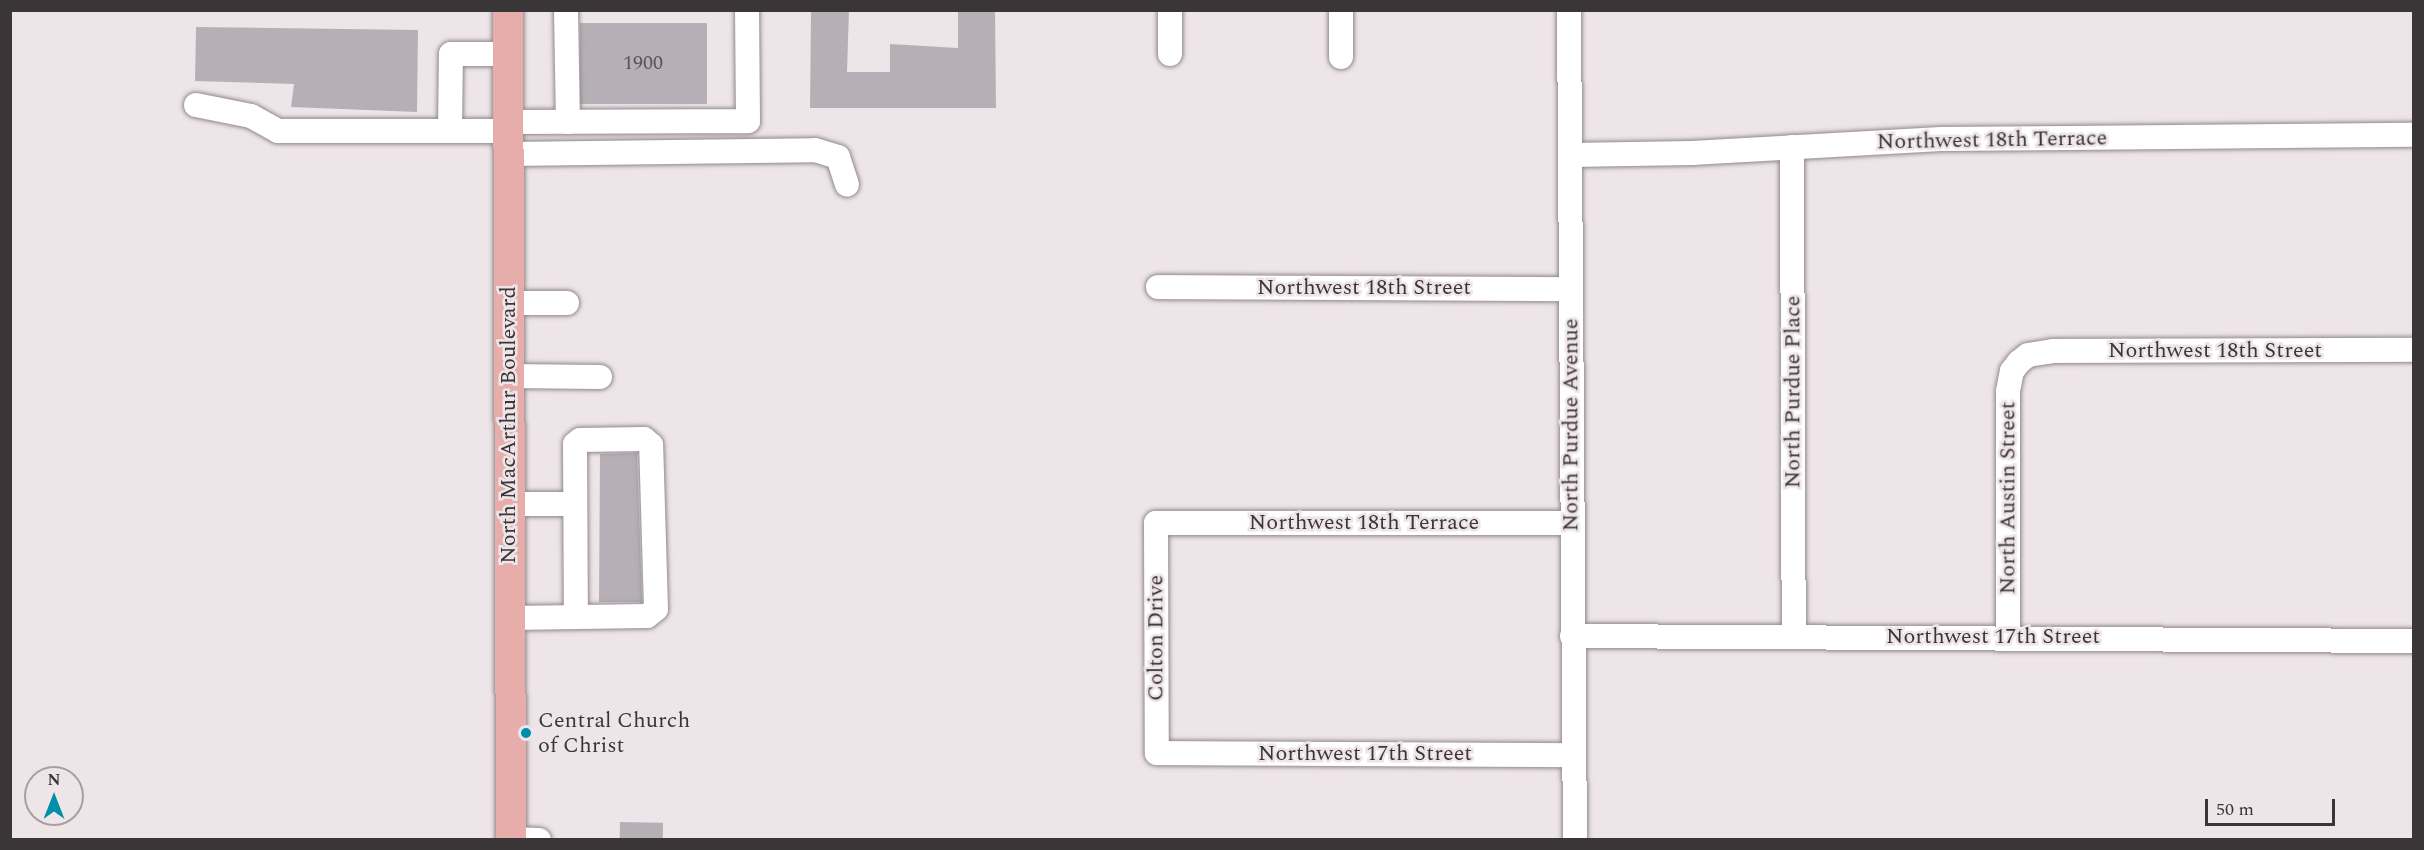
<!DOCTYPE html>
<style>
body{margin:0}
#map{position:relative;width:2424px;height:850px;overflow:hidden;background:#eee5e8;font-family:Spectral,serif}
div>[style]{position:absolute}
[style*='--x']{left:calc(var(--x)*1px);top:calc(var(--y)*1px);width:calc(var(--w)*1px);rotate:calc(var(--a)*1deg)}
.building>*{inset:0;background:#b6b0b6;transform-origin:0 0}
.roads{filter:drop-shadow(0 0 2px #91898c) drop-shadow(0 0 2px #91898c)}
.minor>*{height:24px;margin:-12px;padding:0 12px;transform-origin:12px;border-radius:12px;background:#fff}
.major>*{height:30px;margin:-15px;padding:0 15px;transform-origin:15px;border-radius:15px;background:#e6adab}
.dots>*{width:16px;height:16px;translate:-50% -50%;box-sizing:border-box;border:3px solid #eee5e8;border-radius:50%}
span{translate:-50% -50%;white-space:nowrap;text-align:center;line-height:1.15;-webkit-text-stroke:5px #eee5e8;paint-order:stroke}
.number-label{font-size:20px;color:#595457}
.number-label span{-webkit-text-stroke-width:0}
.street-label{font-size:22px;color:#3a3637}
.poi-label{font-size:22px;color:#3a3637}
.left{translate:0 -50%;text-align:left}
.frame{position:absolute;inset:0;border:12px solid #3a3637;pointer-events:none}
.north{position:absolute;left:24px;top:766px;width:60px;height:60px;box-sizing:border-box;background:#eee5e8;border:2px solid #a69fa1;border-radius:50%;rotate:0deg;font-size:16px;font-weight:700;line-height:24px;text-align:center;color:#3a3637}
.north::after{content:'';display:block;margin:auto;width:21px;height:27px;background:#008fab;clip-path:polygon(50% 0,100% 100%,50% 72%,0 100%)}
.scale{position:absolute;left:2205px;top:799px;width:130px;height:27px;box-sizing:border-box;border:3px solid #3a3637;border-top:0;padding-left:8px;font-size:18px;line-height:21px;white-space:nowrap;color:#3a3637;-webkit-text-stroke:4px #eee5e8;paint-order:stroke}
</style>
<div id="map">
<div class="building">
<i style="clip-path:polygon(811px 10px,849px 10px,847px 72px,890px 72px,890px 44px,958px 48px,958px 10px,995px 10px,996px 108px,810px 108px)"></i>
<i style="left:580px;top:23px;width:127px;height:81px"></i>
<i style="clip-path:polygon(196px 27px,418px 30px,417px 112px,291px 107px,294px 84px,195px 81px)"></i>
<i style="clip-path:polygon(637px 453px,642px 602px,599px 602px,600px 454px)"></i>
<i style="left:620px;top:822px;width:43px;height:18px;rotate:1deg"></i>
</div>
<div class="roads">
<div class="minor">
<i style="--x:566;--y:10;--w:112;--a:89"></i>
<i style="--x:1170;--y:10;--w:44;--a:90"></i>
<i style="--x:1341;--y:10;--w:47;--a:90"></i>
<i style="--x:1569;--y:10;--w:830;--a:89.59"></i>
<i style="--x:196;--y:105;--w:56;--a:11.3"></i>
<i style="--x:251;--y:116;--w:31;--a:29"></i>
<i style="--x:278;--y:131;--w:230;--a:0"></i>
<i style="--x:508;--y:122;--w:240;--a:-0.2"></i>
<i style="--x:748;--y:121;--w:111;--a:-90.5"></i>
<i style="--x:450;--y:131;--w:77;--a:-89.3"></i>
<i style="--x:451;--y:54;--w:57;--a:0"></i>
<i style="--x:1792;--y:147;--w:490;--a:89.8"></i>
<i style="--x:508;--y:154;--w:307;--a:-0.7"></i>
<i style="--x:815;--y:150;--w:24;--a:17"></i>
<i style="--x:838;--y:157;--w:29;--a:72"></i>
<i style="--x:1570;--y:155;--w:122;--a:-0.9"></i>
<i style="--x:1692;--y:153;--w:249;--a:-3.2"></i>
<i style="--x:1941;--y:139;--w:473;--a:-0.5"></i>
<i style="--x:1158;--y:287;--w:413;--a:0.3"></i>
<i style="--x:509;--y:303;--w:58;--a:0"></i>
<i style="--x:509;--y:376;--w:91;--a:0.6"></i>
<i style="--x:510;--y:504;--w:65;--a:0"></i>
<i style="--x:1572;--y:523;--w:416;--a:180"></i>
<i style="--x:1156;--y:523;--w:230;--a:89.8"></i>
<i style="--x:1157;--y:753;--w:416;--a:0.3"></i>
<i style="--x:510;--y:618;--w:137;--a:-0.8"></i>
<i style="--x:647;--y:616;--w:11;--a:-38"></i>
<i style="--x:656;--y:609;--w:164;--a:-91.7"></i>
<i style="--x:651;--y:445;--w:9;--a:-139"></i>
<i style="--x:644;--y:439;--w:64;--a:179.1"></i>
<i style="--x:580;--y:440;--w:6;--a:141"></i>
<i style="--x:575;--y:444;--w:173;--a:89.7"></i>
<i style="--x:1572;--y:636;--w:842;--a:0.34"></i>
<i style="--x:2008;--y:636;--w:245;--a:-90"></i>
<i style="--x:2008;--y:391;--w:20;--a:-79"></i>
<i style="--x:2012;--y:371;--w:11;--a:-52"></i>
<i style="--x:2019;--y:362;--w:11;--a:-38"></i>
<i style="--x:2028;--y:355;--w:25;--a:-9"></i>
<i style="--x:2053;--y:351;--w:361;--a:-0.2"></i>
<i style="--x:511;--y:839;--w:28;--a:2"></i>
</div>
<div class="major">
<i style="--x:508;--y:10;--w:830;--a:89.79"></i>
</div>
</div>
<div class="dots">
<i style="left:526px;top:733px;background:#008fab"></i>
</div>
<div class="number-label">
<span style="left:643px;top:63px">1900</span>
</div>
<div class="street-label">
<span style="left:1992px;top:140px;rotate:-1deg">Northwest 18th Terrace</span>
<span style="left:1364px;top:288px">Northwest 18th Street</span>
<span style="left:2215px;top:351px">Northwest 18th Street</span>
<span style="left:1793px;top:392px;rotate:-90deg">North Purdue Place</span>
<span style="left:509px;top:425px;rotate:-90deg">North MacArthur Boulevard</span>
<span style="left:1571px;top:425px;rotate:-90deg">North Purdue Avenue</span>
<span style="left:2008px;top:498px;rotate:-90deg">North Austin Street</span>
<span style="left:1364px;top:523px">Northwest 18th Terrace</span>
<span style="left:1993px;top:637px">Northwest 17th Street</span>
<span style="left:1156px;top:638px;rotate:-90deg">Colton Drive</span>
<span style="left:1365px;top:754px">Northwest 17th Street</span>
</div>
<div class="poi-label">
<span class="left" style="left:538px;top:733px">Central Church<br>of Christ</span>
</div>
<div class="frame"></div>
<div class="north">N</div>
<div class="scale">50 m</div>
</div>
